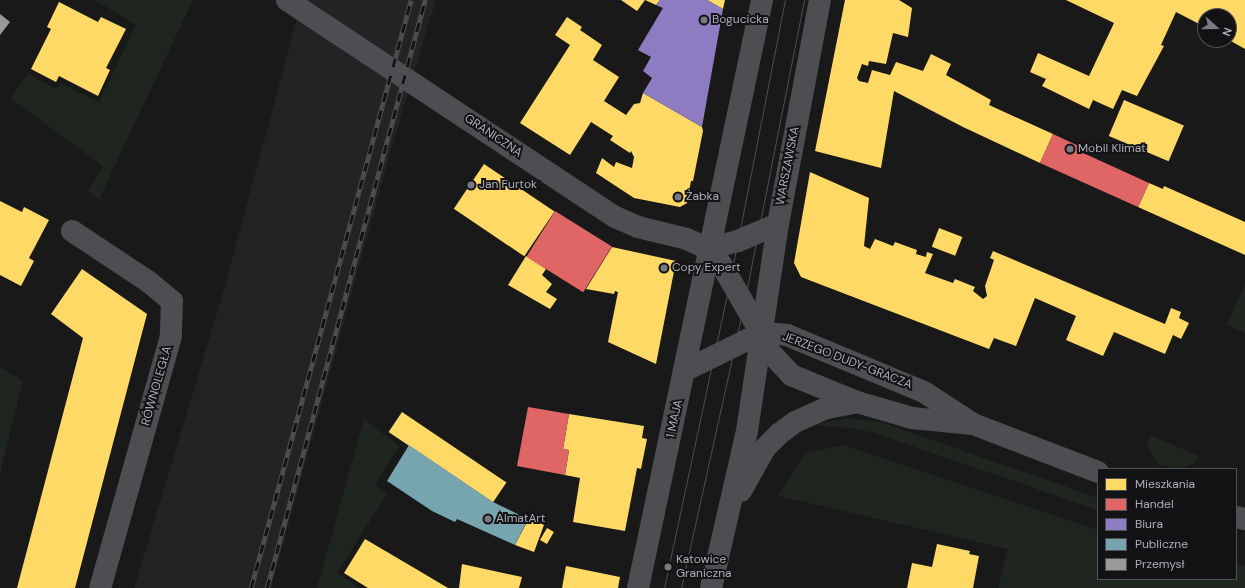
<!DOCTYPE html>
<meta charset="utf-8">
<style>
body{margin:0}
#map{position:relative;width:1245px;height:588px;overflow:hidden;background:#191919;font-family:"DM Sans",sans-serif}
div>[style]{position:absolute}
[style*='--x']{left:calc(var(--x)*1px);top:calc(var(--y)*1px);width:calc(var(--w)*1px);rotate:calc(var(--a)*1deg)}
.built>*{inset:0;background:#232325}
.green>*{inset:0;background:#1f2620}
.homes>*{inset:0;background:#ffd966;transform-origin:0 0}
.shops>*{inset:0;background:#e06666;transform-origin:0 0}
.offices>*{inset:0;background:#8e7cc3}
.public>*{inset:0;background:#76a5af}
.industry>*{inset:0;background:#999}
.minor>*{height:22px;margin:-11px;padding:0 11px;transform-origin:11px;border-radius:11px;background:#4d4e52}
.tertiary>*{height:22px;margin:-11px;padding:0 11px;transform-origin:11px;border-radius:11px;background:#4d4e52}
.tram>*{height:1px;margin:-0.5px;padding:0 0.5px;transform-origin:0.5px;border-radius:0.5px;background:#4e4e50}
.rail>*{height:4.5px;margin-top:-2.25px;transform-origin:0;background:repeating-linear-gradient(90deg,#131315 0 9px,#4e4e50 0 18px);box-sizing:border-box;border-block:1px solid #4e4e50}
.dots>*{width:11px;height:11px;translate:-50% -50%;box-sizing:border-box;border:2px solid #131315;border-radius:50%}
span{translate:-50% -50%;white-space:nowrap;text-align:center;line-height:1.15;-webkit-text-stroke:4px #131315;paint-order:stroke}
.poi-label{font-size:12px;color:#abaeb9}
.left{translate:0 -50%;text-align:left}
.street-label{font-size:12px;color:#abaeb9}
.legend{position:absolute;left:1097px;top:468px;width:140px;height:112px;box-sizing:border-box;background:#131315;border:1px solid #505157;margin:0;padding:5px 7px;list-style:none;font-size:12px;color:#abaeb9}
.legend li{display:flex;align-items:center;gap:8px;height:20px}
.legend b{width:20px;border:1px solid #505157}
.north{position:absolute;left:1197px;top:8px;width:40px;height:40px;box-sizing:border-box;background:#131315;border:1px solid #505157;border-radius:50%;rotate:111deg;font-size:11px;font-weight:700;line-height:16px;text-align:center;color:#abaeb9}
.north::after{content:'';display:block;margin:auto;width:14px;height:18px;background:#787a81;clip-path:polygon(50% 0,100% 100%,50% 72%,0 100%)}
</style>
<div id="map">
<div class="built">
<i style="clip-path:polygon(302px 0,436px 0,392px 146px,271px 588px,134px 588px,223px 293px)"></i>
</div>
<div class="green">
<i style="clip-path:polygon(95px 0,193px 0,99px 199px,88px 191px,103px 166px,10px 98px,28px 74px,57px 89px,60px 83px,99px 102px,136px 25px)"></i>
<i style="clip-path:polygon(1245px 284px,1245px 333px,1227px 325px)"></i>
<i style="clip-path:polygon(1px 368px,23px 381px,0 474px,0 369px)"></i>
<i style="clip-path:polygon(847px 418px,881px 422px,1098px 498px,1098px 510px,871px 432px,851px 428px,815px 425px)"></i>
<i style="clip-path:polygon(364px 419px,399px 446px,375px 485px,387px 494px,337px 573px,360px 588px,317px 588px)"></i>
<i style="clip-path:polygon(1151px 436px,1198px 455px,1195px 463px,1179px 469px,1158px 465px,1147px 446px)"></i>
<i style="clip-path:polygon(843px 445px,1098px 530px,1098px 579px,1236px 579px,1236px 565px,1245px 566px,1245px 588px,998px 588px,1008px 549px,778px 496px,805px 453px)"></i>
</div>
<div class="homes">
<i style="clip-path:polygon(621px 0,645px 0,637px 11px)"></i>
<i style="clip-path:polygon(645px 0,660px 0,656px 5px)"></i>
<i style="clip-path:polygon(707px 0,725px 0,723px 9px)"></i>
<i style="clip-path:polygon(845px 0,899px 0,912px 8px,908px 37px,893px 33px,886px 64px,869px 61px,868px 66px,862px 64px,857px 78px,859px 81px,868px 83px,872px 70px,890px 75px,896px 62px,923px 71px,931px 54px,951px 64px,946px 75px,991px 100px,989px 105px,1053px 134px,1040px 163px,963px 127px,894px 91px,881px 168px,815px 151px)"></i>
<i style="clip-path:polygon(1066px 0,1245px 0,1245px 49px,1229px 40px,1229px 16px,1205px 16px,1205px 27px,1176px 12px,1161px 45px,1164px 46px,1137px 96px,1122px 90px,1113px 109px,1093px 100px,1089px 109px,1042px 86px,1046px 79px,1030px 72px,1038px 53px,1089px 76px,1114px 23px)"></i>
<i style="clip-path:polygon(59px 2px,98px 22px,101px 17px,126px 29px,106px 68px,110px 70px,98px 96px,59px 76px,56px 82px,31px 69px,51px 29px,47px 27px)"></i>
<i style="clip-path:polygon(567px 17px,582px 27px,580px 30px,602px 45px,593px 60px,619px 77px,604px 101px,626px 115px,634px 104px,640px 103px,643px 93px,702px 127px,703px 131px,693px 181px,691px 181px,687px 203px,680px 207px,634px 198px,596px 173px,602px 158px,614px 167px,616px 162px,632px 168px,634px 157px,631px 151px,630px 153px,610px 140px,613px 136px,591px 122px,570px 155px,520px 123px,570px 45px,555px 35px)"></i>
<i style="left:1124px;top:100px;width:65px;height:39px;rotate:23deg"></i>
<i style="left:484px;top:164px;width:85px;height:54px;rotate:34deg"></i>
<i style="clip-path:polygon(810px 172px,869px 198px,864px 246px,870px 249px,875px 239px,893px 246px,895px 242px,917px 250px,916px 254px,926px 257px,927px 252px,933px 254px,925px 273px,953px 283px,955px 279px,975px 287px,973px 291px,983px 299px,987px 296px,985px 286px,994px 260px,990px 258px,993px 251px,1165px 324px,1171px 308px,1181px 312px,1179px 318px,1189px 323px,1181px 339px,1173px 335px,1165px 354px,1114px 332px,1103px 356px,1066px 340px,1076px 316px,1035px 298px,1016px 346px,994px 338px,989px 349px,801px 277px,794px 263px)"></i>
<i style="clip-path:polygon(1149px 183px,1163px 189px,1164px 186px,1245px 222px,1245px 255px,1138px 207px)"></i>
<i style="clip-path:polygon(0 201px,22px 212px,24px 207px,49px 220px,29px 258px,34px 261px,21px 286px,0 275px)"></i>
<i style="left:939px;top:228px;width:25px;height:20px;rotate:21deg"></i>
<i style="clip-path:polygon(612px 247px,676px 261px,656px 364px,608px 342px,618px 292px,615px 291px,614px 294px,586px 289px)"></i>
<i style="clip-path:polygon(526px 256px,546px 269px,542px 275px,552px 284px,546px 292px,557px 299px,550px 309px,508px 285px)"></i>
<i style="clip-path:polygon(82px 269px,147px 314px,75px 588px,17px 588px,83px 338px,51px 314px)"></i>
<i style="left:402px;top:412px;width:126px;height:24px;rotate:34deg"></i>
<i style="clip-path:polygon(569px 414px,644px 426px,642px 438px,647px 439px,641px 469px,637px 468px,625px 531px,573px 522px,580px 478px,565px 475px,569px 450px,563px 449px)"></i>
<i style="clip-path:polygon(529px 518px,544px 525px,534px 552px,515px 545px)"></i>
<i style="left:547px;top:528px;width:8px;height:14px;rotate:30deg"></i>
<i style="clip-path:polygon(365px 539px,416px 569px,448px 588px,368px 588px,344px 573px)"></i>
<i style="clip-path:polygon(937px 544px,970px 551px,969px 554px,979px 556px,973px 588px,907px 588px,912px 563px,932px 567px)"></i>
<i style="clip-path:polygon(462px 564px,522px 577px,519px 588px,459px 588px)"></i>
<i style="clip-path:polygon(566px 566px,620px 577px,618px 588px,562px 588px)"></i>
</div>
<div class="shops">
<i style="clip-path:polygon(1053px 134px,1083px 148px,1081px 152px,1149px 183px,1138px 207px,1040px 163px)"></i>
<i style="left:555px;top:211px;width:67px;height:54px;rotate:32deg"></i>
<i style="clip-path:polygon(528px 407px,569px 414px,563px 449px,569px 450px,565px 475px,517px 466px)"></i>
</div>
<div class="offices">
<i style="clip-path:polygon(660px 0,707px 0,723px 9px,702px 127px,643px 93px,652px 78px,643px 71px,651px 57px,638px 50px,663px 8px,656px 5px)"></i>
</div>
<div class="public">
<i style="clip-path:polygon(409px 445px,493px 502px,528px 519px,515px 545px,457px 519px,455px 522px,432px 511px,387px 481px)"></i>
</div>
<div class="industry">
<i style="clip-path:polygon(0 14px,10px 22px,0 35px)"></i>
</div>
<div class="minor">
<i style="--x:72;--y:231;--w:92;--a:33.5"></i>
<i style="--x:149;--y:282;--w:30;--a:40"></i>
<i style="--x:172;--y:301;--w:35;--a:92"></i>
<i style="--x:171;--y:336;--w:262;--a:105.7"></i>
</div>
<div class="tertiary">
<i style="--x:287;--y:0;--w:393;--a:33.5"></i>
<i style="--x:615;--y:217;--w:25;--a:23"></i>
<i style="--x:638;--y:227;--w:50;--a:13.8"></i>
<i style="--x:687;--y:239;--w:23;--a:25"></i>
<i style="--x:708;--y:249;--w:20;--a:49"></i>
<i style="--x:721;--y:264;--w:80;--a:59.9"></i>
<i style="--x:761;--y:333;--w:18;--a:68"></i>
<i style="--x:768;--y:350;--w:34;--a:47"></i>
<i style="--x:791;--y:375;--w:71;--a:22.2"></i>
<i style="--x:857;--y:402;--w:57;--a:16.2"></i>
<i style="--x:912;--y:418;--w:61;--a:5.6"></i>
<i style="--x:708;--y:249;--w:31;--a:-15"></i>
<i style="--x:738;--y:241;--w:43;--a:-23"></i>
<i style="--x:686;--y:370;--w:84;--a:-26.3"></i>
<i style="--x:761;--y:333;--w:26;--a:4"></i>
<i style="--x:787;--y:335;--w:148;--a:22.6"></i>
<i style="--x:924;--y:392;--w:59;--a:33.1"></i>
<i style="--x:973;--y:424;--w:134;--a:21"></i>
<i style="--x:741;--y:491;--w:49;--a:-60.8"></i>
<i style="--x:765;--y:448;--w:20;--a:-45"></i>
<i style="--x:779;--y:434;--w:20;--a:-37"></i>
<i style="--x:795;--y:422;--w:35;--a:-24"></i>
<i style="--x:827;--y:408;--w:31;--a:-11"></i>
<i style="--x:1236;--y:517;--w:9;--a:13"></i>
<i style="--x:638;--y:588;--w:601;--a:-78.09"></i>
<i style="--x:711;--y:588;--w:161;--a:-77.1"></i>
<i style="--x:747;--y:431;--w:209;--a:-81.5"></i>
<i style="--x:778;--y:224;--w:228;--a:-79.4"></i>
</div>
<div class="tram">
<i style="--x:664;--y:588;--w:315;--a:-77.9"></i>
<i style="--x:730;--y:280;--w:285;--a:-78.9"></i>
<i style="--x:681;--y:588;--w:292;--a:-77.5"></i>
<i style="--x:744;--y:303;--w:309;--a:-78.8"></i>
</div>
<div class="rail">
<i style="--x:251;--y:588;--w:609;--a:-74.78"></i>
<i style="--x:267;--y:588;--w:609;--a:-74.96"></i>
</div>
<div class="dots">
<i style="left:704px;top:20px;background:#787a81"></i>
<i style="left:1070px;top:149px;background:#787a81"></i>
<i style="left:471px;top:185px;background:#787a81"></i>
<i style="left:678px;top:197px;background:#787a81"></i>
<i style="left:664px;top:268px;background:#787a81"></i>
<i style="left:488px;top:519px;background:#787a81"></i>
<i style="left:668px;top:567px;background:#787a81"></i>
</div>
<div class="poi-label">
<span class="left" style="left:712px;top:20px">Bogucicka</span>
<span class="left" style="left:1078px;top:149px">Mobil Klimat</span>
<span class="left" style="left:479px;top:185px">Jan Furtok</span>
<span class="left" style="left:686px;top:197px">Żabka</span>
<span class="left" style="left:672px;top:268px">Copy Expert</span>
<span class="left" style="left:496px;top:519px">AlmatArt</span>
<span class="left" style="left:676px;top:567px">Katowice<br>Graniczna</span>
</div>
<div class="street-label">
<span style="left:493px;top:136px;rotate:34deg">GRANICZNA</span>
<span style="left:788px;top:166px;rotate:-79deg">WARSZAWSKA</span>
<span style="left:847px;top:361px;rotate:21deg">JERZEGO DUDY-GRACZA</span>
<span style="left:157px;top:386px;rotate:-74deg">RÓWNOLEGŁA</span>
<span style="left:675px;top:419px;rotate:-78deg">1 MAJA</span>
</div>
<ul class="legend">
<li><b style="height:11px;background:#ffd966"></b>Mieszkania</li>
<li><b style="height:11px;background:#e06666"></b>Handel</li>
<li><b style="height:11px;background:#8e7cc3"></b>Biura</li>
<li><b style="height:11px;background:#76a5af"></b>Publiczne</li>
<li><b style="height:11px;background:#999"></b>Przemysł</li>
</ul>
<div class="north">N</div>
</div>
